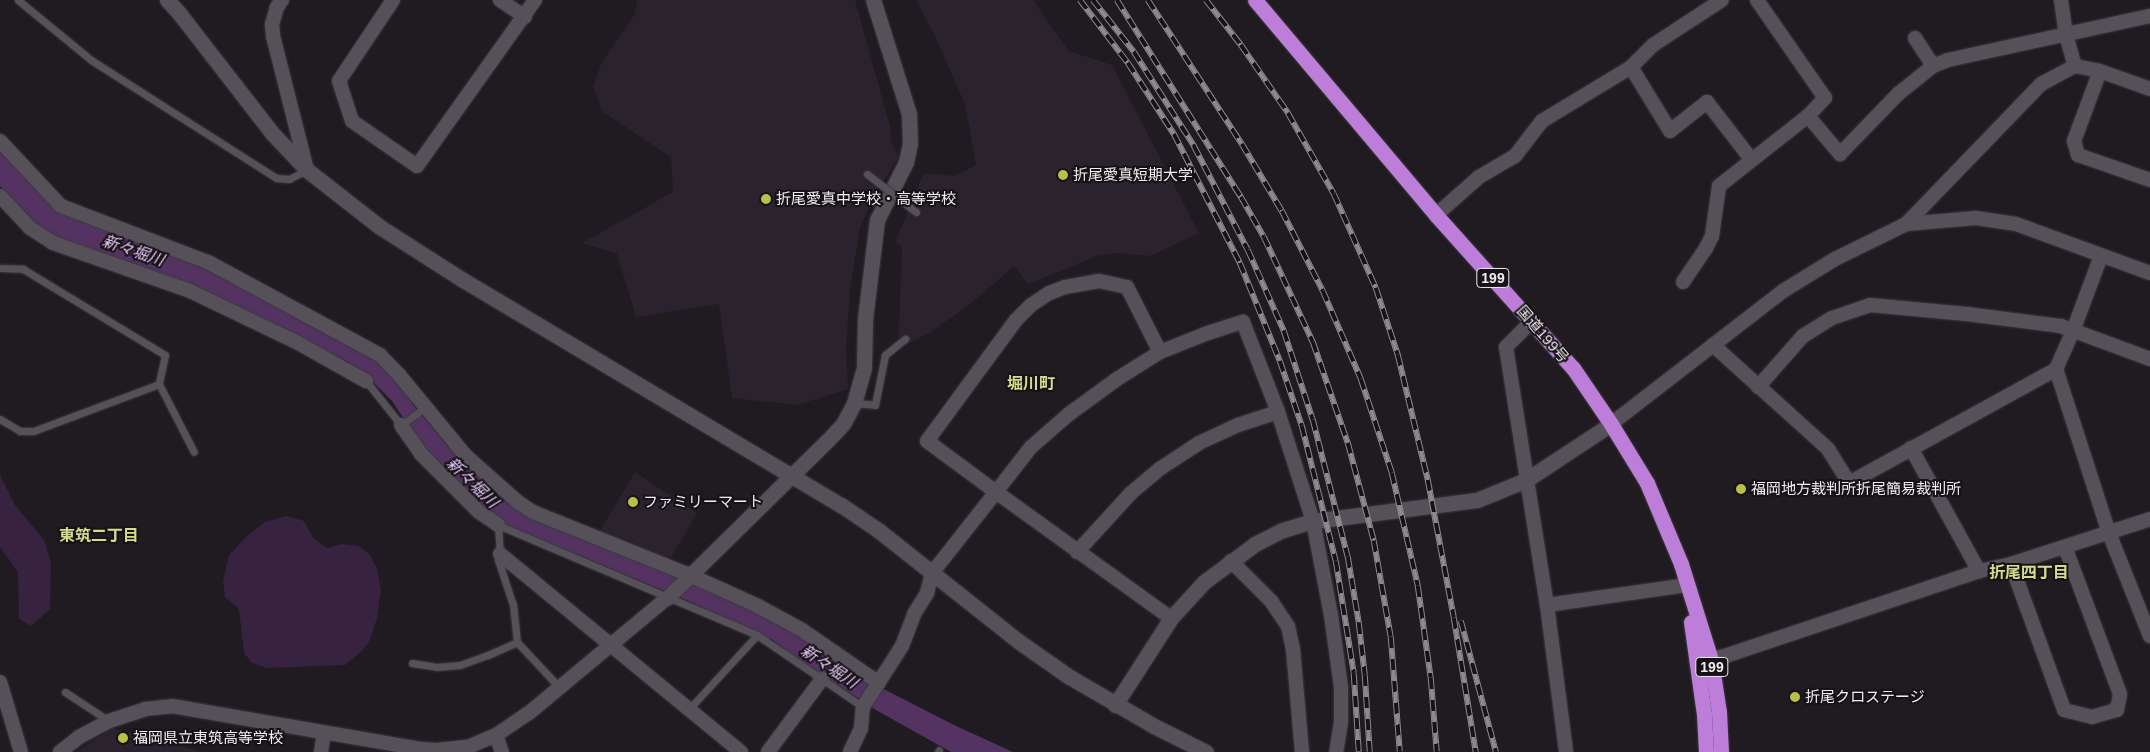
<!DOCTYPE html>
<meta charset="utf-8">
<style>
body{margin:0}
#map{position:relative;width:2150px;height:752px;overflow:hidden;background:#1f1b21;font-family:Helvetica,"Noto Sans JP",sans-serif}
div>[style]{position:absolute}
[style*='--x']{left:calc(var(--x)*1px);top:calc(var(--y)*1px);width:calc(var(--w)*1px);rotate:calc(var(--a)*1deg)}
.built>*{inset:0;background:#2a222d}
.green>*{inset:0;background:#37233f}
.water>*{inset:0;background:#543363}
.roads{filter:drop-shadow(0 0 1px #3c393d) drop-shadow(0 0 1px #3c393d)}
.service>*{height:7px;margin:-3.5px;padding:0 3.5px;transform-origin:3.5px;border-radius:3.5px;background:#565159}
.minor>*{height:14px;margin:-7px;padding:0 7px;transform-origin:7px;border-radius:7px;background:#565159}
.tertiary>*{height:15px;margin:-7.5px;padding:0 7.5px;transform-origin:7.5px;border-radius:7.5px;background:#565159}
.trunk>*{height:15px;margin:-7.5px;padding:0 7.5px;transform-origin:7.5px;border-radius:7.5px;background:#bd7ed9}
.rail>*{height:5.5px;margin-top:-2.75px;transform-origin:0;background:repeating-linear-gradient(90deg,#161217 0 11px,#8d898e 0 22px);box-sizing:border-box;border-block:1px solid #8d898e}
.bridges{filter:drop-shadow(0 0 1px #3c393d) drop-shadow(0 0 1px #3c393d)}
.service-bridge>*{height:7px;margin:-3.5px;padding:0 3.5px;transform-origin:3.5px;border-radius:3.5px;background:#565159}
.dots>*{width:14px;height:14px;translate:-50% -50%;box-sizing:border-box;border:2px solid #161217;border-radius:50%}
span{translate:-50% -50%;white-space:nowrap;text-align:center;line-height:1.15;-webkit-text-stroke:4px #161217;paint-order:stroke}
.shield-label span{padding:1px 4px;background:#161217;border:1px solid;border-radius:4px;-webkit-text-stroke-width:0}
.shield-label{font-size:14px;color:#f0edf1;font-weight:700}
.poi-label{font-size:15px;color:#f0edf1}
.left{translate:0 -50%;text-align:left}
.street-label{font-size:15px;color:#f0edf1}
.water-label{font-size:16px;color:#eacaf9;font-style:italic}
.neighbourhood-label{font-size:16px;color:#d6dc8e;font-weight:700}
</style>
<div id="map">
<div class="built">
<i style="clip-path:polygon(637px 0,855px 0,890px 126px,891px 142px,899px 156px,869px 206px,860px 228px,850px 291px,846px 349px,848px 389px,797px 405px,732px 398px,719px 304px,636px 317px,617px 254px,582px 243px,673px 192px,671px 157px,602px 111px,593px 86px,602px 62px,635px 14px)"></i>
<i style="clip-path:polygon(916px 0,1033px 0,1069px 51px,1112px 65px,1199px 233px,1150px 256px,1114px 253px,1097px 256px,1028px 284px,1014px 266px,968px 306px,929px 333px,898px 349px,902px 246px,895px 243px,921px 179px,925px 173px,954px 176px,976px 165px,965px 104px,933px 32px)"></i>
<i style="clip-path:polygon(635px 472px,697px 513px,668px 563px,598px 534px)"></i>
<i style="clip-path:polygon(112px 728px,203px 752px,75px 752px)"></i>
</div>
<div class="green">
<i style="clip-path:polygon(0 475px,15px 505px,44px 540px,51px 562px,50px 609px,31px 626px,19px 619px,18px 572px,0 547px)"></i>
<i style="clip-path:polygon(287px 516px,304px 521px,313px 538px,327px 548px,342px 544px,359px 546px,370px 555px,377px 569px,381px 590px,377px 618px,369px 642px,361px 652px,345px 665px,266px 668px,251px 662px,244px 653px,239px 609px,225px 597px,223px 581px,229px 555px,247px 536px,265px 522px)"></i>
</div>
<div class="water">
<i style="clip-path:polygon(0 151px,58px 211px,196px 262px,368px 353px,394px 376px,414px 406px,449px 447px,497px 494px,499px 492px,792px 628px,862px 678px,956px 726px,1013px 752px,951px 752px,876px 710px,797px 659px,773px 640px,686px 600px,506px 525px,487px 512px,419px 442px,392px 401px,371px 380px,348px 362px,191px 285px,87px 253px,43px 231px,0 186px)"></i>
</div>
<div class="roads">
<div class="service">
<i style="--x:18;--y:0;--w:94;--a:39.4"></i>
<i style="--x:91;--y:60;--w:219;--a:32.5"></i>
<i style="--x:276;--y:178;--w:13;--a:4"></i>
<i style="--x:289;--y:179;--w:20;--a:-27"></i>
<i style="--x:0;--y:268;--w:23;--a:2"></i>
<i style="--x:23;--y:269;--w:166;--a:31.2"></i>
<i style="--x:165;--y:355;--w:30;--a:102"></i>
<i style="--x:159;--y:384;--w:134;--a:159.5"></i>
<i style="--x:33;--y:431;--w:13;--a:180"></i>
<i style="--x:20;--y:431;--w:23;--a:-149"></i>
<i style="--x:366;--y:381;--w:56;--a:51.5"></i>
<i style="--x:401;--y:425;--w:31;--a:-36"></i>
<i style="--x:159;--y:384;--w:76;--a:62.8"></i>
<i style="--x:854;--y:403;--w:21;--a:5"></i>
<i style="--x:875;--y:405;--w:51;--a:-78.7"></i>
<i style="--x:885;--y:355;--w:26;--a:-39"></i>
<i style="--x:412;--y:663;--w:25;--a:9"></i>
<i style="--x:437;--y:667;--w:23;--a:-5"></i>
<i style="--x:460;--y:665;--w:30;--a:-20"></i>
<i style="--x:488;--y:655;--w:32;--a:-24"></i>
<i style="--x:560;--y:688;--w:63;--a:-133.1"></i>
<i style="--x:517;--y:642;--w:37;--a:-96"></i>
<i style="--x:513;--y:605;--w:47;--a:-108.4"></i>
<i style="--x:498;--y:560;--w:6;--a:-72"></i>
<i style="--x:500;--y:554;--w:29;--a:-94"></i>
<i style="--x:498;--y:525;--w:281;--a:23"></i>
<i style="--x:757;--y:635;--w:128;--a:34.2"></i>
<i style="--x:65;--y:692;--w:53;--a:33.4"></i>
<i style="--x:689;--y:709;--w:100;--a:-47.4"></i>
<i style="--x:938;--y:752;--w:2;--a:-63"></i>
</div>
<div class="minor">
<i style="--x:282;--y:0;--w:9;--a:126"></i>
<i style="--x:277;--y:7;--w:18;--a:106"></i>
<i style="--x:272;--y:24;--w:12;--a:85"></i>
<i style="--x:273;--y:36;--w:138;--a:75.8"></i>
<i style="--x:393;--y:0;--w:97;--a:123.7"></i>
<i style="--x:339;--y:81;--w:42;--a:72"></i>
<i style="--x:352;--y:121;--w:79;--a:34.7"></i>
<i style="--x:417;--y:166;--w:204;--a:-54.6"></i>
<i style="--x:500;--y:0;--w:30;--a:34"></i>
<i style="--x:2061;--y:0;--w:35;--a:82"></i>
<i style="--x:2066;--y:35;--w:32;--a:74"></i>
<i style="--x:1915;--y:38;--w:33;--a:57"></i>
<i style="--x:1631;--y:67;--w:75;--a:58.6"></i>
<i style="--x:1670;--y:131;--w:47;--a:-38.1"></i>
<i style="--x:1707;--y:102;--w:72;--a:52.3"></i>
<i style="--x:2100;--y:71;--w:75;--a:110.4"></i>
<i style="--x:2074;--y:141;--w:15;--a:74"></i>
<i style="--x:2078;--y:155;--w:76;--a:19.1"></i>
<i style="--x:1808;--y:116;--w:50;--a:49.9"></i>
<i style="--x:1840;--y:154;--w:83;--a:-46"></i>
<i style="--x:1898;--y:94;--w:45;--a:-38.7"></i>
<i style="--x:1933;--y:66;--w:16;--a:-22"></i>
<i style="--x:1948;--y:60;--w:207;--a:-12.3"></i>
<i style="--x:0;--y:141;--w:89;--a:46.8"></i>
<i style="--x:61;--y:206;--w:157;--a:20.9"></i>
<i style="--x:208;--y:262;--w:196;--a:28.4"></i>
<i style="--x:380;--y:355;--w:29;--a:46"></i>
<i style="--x:400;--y:376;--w:104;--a:50.5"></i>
<i style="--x:466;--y:456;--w:69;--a:41.5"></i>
<i style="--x:518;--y:502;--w:18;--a:34"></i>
<i style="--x:533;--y:512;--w:164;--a:21.9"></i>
<i style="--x:685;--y:573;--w:80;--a:24.3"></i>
<i style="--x:758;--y:606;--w:50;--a:28.6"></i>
<i style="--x:802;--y:630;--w:93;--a:34.5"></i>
<i style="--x:0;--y:196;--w:44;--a:46.8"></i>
<i style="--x:30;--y:228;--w:27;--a:33"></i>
<i style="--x:53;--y:243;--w:145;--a:19.3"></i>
<i style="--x:190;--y:291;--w:120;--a:25.7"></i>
<i style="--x:298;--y:343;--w:78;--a:29.2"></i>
<i style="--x:1436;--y:215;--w:57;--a:-41.5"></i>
<i style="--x:1479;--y:177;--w:42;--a:-30.3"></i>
<i style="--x:1515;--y:156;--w:44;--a:-52.4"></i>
<i style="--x:1542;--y:121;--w:104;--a:-31.2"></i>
<i style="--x:1631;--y:67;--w:31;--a:-45"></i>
<i style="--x:1653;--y:45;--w:82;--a:-33.1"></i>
<i style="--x:1906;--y:224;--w:70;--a:-4.9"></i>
<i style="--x:1976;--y:218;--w:40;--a:8.5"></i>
<i style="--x:2016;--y:224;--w:143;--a:20.1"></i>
<i style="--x:2101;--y:256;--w:80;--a:110.5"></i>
<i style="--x:2073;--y:331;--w:42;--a:114.1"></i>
<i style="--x:2056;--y:369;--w:172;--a:72.1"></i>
<i style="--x:2109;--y:533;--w:111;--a:68.3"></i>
<i style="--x:1683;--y:282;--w:41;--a:-55.9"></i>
<i style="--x:1706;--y:248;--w:13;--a:-63"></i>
<i style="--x:1712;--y:236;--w:50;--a:-82"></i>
<i style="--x:1719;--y:186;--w:113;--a:-38.2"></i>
<i style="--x:1808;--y:116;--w:25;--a:-47"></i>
<i style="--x:1825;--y:98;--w:119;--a:-124.8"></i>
<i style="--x:1532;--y:321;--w:37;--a:135"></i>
<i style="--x:1506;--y:347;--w:261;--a:81"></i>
<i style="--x:1547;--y:605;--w:148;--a:82.6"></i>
<i style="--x:1713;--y:345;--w:155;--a:42.1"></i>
<i style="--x:1828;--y:449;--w:40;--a:58"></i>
<i style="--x:1849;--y:483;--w:236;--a:-28.8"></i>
<i style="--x:1160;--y:352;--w:73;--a:-116.9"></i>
<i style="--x:1127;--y:287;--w:29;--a:-168"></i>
<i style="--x:1099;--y:281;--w:35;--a:170"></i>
<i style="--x:1065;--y:287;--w:17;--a:159"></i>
<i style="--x:1049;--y:293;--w:22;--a:146"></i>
<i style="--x:1031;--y:305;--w:21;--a:135"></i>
<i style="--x:1016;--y:320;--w:150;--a:126.3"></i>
<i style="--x:927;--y:441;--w:86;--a:36.5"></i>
<i style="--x:996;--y:492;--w:57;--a:-52.1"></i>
<i style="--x:1031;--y:447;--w:50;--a:-41"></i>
<i style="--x:1069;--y:414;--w:59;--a:-36.1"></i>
<i style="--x:1117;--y:379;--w:51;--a:-32.1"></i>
<i style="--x:1160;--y:352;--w:48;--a:-21.8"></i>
<i style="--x:1205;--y:334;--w:40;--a:-18"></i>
<i style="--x:1243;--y:322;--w:97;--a:68.7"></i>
<i style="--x:1278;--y:412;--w:114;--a:72.2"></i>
<i style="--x:1313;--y:521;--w:96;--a:79.2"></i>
<i style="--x:1331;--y:615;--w:73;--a:82.1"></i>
<i style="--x:1341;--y:687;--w:35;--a:90"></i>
<i style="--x:1341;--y:722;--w:30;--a:99"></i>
<i style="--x:1758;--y:387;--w:68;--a:-48.6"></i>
<i style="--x:1803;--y:336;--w:34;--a:-32"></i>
<i style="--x:1832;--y:318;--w:40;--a:-18.9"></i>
<i style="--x:1870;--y:305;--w:97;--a:5.3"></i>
<i style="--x:1967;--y:314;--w:95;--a:7.3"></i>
<i style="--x:2061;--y:326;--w:95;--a:20.3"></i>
<i style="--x:1611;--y:424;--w:217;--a:-37.7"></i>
<i style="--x:1783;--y:291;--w:61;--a:-31.6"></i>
<i style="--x:1835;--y:259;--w:79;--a:-26.2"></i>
<i style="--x:1906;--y:224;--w:194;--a:-46"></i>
<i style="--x:2041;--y:84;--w:38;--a:-28"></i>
<i style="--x:2075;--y:66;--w:25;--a:11"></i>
<i style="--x:2100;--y:71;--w:53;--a:19.8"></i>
<i style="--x:401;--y:425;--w:35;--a:55"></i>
<i style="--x:421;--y:454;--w:82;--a:45"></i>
<i style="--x:479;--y:512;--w:23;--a:34"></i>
<i style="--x:1911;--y:448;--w:141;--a:61.1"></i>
<i style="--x:1077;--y:552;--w:80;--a:-47.5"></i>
<i style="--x:1131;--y:493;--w:39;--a:-40"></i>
<i style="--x:1161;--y:468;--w:45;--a:-33.3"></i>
<i style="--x:1199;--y:443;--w:43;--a:-24.8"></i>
<i style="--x:1238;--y:425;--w:42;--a:-18"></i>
<i style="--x:500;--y:554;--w:312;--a:39.4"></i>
<i style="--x:1231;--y:561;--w:57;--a:45"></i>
<i style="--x:1271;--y:601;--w:30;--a:56"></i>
<i style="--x:1288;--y:626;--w:24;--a:78"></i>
<i style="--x:1293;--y:649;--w:103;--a:85"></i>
<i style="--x:2011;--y:564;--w:155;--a:70"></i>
<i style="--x:2064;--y:710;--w:29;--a:14"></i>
<i style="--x:2092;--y:717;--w:26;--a:-16"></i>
<i style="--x:2117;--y:710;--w:16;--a:-79"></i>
<i style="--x:2120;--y:694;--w:157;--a:-110.5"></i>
<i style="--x:1547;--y:605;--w:141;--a:-8.1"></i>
<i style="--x:1700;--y:662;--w:23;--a:-13"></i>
<i style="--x:1722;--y:657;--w:271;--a:-18.5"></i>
<i style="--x:1979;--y:571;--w:33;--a:-12"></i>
<i style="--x:2011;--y:564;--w:146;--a:-17.9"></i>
<i style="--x:0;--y:682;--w:73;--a:73.3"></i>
<i style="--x:496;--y:735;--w:18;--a:71"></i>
<i style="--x:60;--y:752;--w:24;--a:-38"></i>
<i style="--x:79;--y:737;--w:34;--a:-28"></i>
<i style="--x:109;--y:721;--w:38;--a:-18"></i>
<i style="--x:145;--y:709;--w:27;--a:-6"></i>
<i style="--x:172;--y:706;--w:252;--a:9.8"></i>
<i style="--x:420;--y:749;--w:17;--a:3"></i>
<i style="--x:437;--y:750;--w:31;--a:-6"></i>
<i style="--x:468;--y:747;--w:30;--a:-23"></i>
<i style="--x:496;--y:735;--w:40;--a:-34"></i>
<i style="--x:529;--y:713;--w:180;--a:-39.8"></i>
<i style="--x:321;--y:752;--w:19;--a:-81"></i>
<i style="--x:768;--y:752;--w:91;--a:-53.5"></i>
<i style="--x:850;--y:752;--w:26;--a:-65"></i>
<i style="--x:861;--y:728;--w:21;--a:-85"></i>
<i style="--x:863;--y:707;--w:72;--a:-57.4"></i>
<i style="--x:902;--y:646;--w:34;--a:-69"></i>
<i style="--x:914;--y:614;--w:25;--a:-58"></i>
<i style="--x:927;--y:593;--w:21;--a:-76"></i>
<i style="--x:932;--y:573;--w:103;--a:-51.7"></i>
<i style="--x:996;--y:492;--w:216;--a:35.8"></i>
</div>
<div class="tertiary">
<i style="--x:167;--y:0;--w:18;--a:47"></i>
<i style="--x:179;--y:13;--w:152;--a:52.2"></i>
<i style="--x:272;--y:133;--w:51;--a:46.6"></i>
<i style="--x:307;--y:170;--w:93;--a:38"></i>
<i style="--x:380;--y:227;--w:98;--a:32.6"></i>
<i style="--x:463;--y:280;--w:440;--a:30.8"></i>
<i style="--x:841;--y:505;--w:45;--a:34"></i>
<i style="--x:878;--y:530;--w:179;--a:38.4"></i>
<i style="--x:1018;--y:641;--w:61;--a:35"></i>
<i style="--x:1068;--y:676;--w:99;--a:30.2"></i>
<i style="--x:1154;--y:726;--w:58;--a:26.6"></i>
<i style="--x:667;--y:598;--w:224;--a:-44.5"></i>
<i style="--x:827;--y:441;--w:23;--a:-47"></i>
<i style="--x:843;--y:424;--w:24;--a:-62"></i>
<i style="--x:854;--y:403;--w:37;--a:-74"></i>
<i style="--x:864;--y:367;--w:48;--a:-88.8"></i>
<i style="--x:865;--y:319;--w:100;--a:-83.1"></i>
<i style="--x:877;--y:220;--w:65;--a:-63.4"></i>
<i style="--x:906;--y:162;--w:19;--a:-78"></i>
<i style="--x:910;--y:143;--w:29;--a:-92"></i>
<i style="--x:909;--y:114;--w:120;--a:-107.5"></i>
<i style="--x:1115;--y:705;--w:103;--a:-57.2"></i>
<i style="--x:1171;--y:618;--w:49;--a:-47.5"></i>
<i style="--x:1204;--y:582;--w:64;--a:-36.7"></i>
<i style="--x:1255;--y:544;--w:31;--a:-27"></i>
<i style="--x:1283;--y:530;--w:31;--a:-17"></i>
<i style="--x:1313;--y:521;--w:165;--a:-7.3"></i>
<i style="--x:1477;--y:500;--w:53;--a:-22.2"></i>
<i style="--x:1526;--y:480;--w:102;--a:-33.4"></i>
</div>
<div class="trunk">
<i style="--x:1255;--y:0;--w:281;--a:49.9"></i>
<i style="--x:1436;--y:215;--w:205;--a:48.2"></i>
<i style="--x:1573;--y:368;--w:68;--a:55.8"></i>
<i style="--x:1611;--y:424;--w:69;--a:58.6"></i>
<i style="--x:1647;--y:483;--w:88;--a:67.2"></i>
<i style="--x:1681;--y:564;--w:101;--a:72.6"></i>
<i style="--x:1711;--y:660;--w:53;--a:81.3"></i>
<i style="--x:1719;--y:712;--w:40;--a:87.1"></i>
<i style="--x:1691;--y:622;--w:93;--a:82"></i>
<i style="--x:1704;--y:714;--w:38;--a:87"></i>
</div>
</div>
<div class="rail">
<i style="--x:1080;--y:0;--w:79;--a:52.7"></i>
<i style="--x:1128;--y:63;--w:85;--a:57.1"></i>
<i style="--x:1174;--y:134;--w:145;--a:62.9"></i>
<i style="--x:1240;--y:263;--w:106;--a:67.8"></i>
<i style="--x:1280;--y:361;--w:69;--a:71.3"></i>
<i style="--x:1302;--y:426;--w:139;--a:75.9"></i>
<i style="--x:1336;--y:561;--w:114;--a:80.9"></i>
<i style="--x:1354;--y:674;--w:78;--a:86.3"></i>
<i style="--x:1093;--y:0;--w:66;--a:51.7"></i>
<i style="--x:1134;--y:52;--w:112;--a:57.4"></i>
<i style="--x:1194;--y:146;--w:117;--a:62.6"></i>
<i style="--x:1248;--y:250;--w:89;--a:66"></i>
<i style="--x:1284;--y:331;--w:94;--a:72"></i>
<i style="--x:1313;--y:420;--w:141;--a:75.7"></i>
<i style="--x:1348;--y:557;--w:67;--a:80.5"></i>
<i style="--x:1359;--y:623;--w:52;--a:83.4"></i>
<i style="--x:1365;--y:675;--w:77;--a:86.3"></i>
<i style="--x:1117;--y:0;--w:233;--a:57.8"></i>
<i style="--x:1241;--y:197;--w:46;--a:60.1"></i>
<i style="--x:1264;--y:237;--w:116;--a:65"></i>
<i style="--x:1313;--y:342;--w:107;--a:70.9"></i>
<i style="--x:1348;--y:443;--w:101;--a:75.1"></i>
<i style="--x:1374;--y:541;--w:97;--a:80"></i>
<i style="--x:1391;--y:637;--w:115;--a:85.5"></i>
<i style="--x:1148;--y:0;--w:172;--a:56.9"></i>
<i style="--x:1242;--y:144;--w:78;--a:59.2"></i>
<i style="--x:1282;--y:211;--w:90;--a:62.9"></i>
<i style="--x:1323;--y:291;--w:96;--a:66.6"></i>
<i style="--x:1361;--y:379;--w:99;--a:71.7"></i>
<i style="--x:1392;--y:473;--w:116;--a:77"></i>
<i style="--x:1418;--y:586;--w:93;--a:82"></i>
<i style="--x:1431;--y:678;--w:74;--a:85.4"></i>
<i style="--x:1206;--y:0;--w:57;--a:52.1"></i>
<i style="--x:1241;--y:45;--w:83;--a:55.3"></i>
<i style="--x:1288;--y:113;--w:93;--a:60.4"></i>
<i style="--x:1334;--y:194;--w:103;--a:65.9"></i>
<i style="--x:1376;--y:288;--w:71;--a:71.8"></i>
<i style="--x:1398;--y:355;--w:129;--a:76.5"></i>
<i style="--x:1428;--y:480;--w:140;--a:79.3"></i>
<i style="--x:1454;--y:618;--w:136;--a:80.7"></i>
<i style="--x:1461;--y:621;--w:136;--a:75"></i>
</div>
<div class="bridges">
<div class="service-bridge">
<i style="--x:867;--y:174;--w:62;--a:37.8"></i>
</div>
</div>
<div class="dots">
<i style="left:1063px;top:175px;background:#b9c046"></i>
<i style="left:766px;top:199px;background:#b9c046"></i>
<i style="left:1741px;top:489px;background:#b9c046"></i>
<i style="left:633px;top:502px;background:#b9c046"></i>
<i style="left:1795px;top:697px;background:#b9c046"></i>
<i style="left:123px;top:738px;background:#b9c046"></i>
</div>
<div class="shield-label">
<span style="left:1493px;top:278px">199</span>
<span style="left:1712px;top:667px">199</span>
</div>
<div class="poi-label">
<span class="left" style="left:1073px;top:175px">折尾愛真短期大学</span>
<span class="left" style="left:776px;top:199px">折尾愛真中学校・高等学校</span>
<span class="left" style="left:1751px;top:489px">福岡地方裁判所折尾簡易裁判所</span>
<span class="left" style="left:643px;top:502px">ファミリーマート</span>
<span class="left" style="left:1805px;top:697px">折尾クロステージ</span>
<span class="left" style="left:133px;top:738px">福岡県立東筑高等学校</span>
</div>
<div class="street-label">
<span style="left:1543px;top:334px;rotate:49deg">国道199号</span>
</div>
<div class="water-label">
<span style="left:133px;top:251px;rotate:19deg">新々堀川</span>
<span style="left:472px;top:483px;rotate:44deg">新々堀川</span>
<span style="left:829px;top:667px;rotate:34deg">新々堀川</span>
</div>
<div class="neighbourhood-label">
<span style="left:1031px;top:384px">堀川町</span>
<span style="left:99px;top:536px">東筑二丁目</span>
<span style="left:2029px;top:573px">折尾四丁目</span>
</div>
</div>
